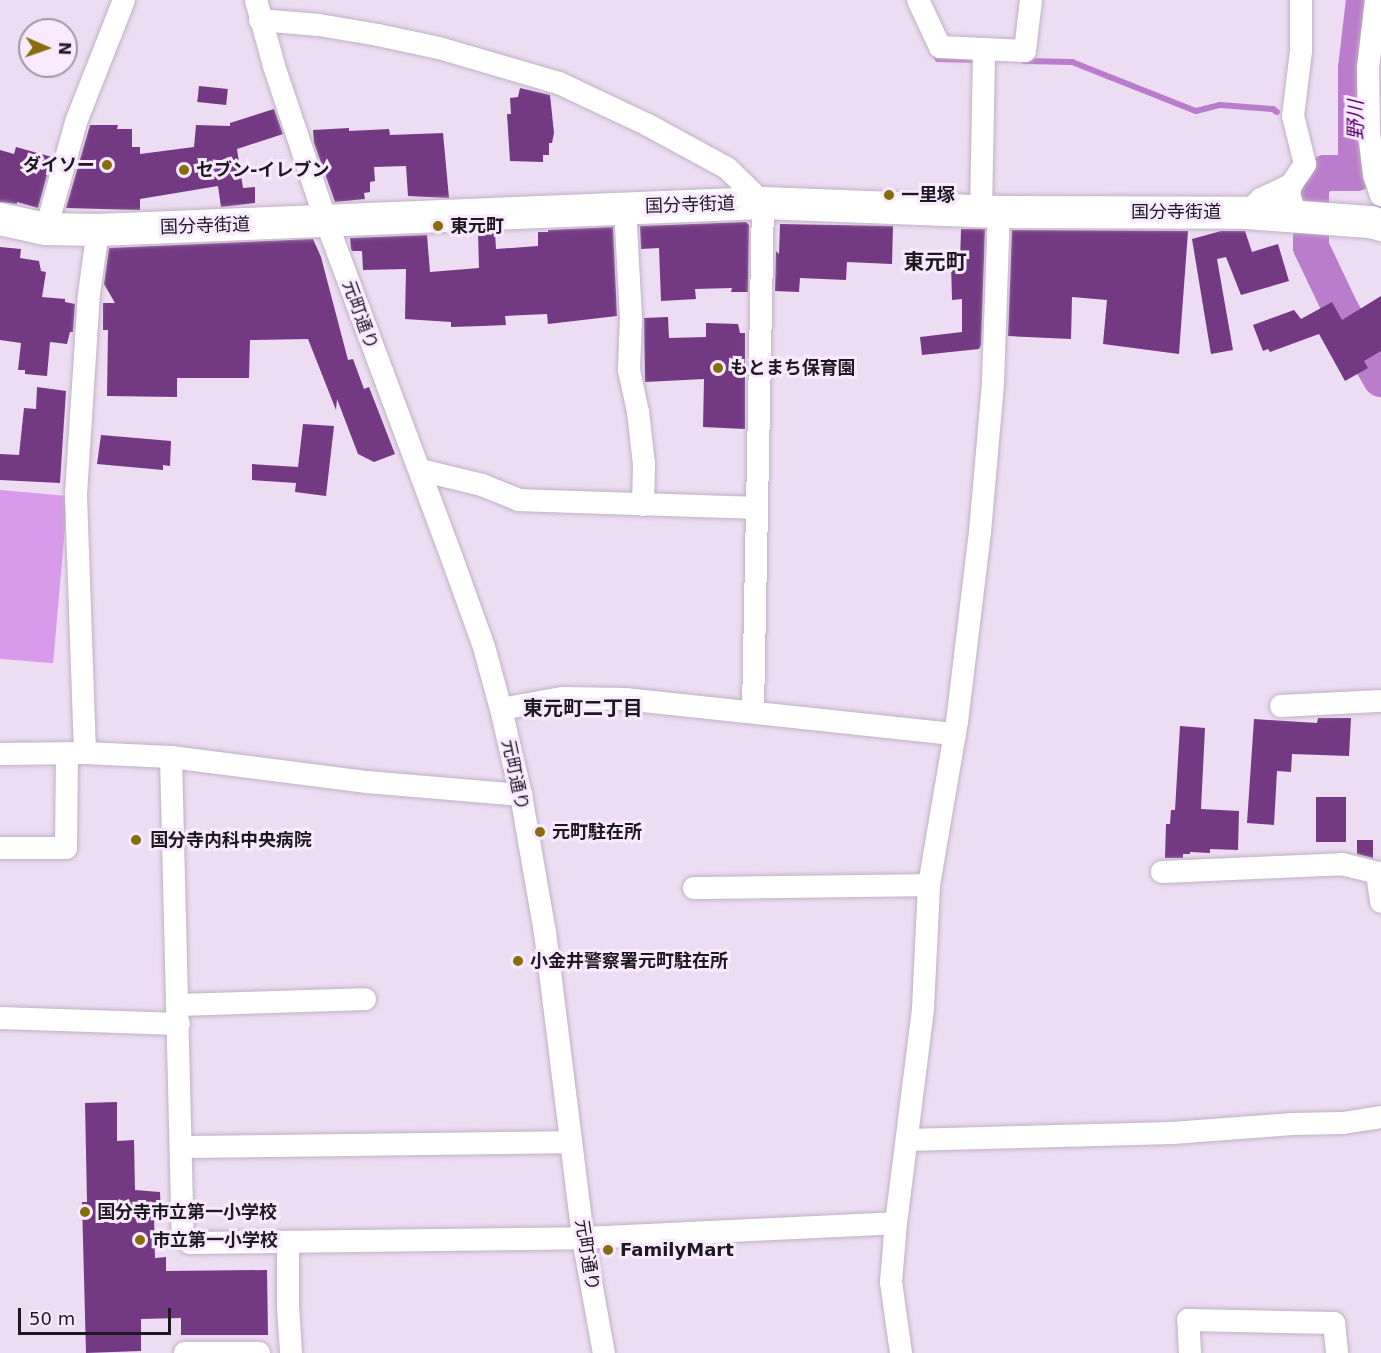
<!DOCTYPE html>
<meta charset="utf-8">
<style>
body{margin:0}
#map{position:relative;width:1381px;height:1353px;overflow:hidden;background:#edddf2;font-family:"DejaVu Sans","Noto Sans JP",sans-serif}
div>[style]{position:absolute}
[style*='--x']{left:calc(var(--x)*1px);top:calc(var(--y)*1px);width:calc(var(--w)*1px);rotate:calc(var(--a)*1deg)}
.forest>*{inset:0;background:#d89aea;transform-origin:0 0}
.stream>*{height:6px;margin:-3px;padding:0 3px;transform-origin:3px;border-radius:3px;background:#ba7dcb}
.river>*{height:36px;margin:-18px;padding:0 18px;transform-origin:18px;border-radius:18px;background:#ba7dcb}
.building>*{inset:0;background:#733a83;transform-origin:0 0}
.roads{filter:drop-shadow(0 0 2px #c0b1c5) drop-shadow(0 0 2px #c0b1c5)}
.minor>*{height:22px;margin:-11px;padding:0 11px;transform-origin:11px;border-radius:11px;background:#fff}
.secondary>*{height:32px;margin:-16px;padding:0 16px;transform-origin:16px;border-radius:16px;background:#fff}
.dots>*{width:16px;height:16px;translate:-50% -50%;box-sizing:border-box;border:3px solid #faeaff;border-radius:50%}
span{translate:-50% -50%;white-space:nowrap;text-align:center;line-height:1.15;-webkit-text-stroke:6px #faeaff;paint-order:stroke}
.poi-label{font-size:18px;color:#1e1820;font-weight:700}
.right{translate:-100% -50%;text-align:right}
.left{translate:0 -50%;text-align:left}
.street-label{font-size:18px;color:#1e1820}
.water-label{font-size:20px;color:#550168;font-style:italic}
.neighbourhood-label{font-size:20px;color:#1e1820;font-weight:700}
.quarter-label{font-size:21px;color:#1e1820;font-weight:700}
.north{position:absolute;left:18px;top:18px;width:60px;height:60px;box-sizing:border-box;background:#faeaff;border:2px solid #a296a6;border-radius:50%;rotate:92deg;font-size:16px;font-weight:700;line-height:24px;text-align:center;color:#1e1820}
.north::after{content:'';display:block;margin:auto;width:21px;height:27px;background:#876d0c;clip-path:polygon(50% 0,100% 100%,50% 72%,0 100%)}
.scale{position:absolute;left:18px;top:1308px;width:153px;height:27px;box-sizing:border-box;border:3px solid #1e1820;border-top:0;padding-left:8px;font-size:18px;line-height:21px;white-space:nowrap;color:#1e1820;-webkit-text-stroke:4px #faeaff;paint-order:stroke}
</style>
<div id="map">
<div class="forest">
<i style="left:0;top:490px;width:68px;height:168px;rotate:5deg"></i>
</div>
<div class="stream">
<i style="--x:933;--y:51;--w:9;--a:58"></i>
<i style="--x:938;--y:59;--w:43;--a:1.3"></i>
<i style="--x:1024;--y:61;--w:48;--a:1.2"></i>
<i style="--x:1072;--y:62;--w:133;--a:21.6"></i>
<i style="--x:1196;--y:111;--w:25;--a:-14"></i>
<i style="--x:1220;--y:105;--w:53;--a:4.3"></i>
<i style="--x:1273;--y:109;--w:5;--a:37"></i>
<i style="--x:1310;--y:178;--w:5;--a:79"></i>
</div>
<div class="river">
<i style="--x:1311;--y:202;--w:19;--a:-90"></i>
<i style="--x:1311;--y:183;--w:17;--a:-36"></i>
<i style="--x:1325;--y:173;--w:31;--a:0"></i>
<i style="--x:1356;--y:173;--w:105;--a:-90"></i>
<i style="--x:1356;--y:68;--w:68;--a:-83.3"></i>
<i style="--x:1311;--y:235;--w:12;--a:90"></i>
<i style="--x:1311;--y:247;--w:70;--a:64.5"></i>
<i style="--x:1341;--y:310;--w:80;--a:59.9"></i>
</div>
<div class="building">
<i style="left:199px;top:86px;width:29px;height:16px;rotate:6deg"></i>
<i style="clip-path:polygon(520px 88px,550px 95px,554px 133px,552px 143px,549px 143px,549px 155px,543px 155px,543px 162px,510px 161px,507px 114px,511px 114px,510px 98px,518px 97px)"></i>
<i style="clip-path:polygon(274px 109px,283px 134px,237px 149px,243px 188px,255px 187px,255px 203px,221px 207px,218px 186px,140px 199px,140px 210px,66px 208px,90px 125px,118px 125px,117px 129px,132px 129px,132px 147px,140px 147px,140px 154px,194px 147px,196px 125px,230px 126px,230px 123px)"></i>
<i style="clip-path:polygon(349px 128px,349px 131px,389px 129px,390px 135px,443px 133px,449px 198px,408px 196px,406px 166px,374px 167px,375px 181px,370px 182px,370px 192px,364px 193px,365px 199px,335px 202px,314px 143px,313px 130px)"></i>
<i style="clip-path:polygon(16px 147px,52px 157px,38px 208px,17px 202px,17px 204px,0 202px,0 150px,14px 154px)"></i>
<i style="clip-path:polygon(746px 222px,749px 225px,748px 292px,731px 292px,732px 288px,695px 289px,696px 299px,661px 301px,659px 248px,641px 249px,640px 226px)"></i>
<i style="clip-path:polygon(780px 224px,893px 226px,892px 264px,847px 262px,846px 280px,800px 278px,799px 292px,775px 291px,776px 251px,779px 254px)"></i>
<i style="clip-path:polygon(613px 227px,617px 316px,548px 324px,547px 314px,505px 316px,506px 325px,482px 326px,451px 327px,451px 322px,405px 319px,406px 269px,363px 270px,362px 251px,352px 251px,351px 249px,350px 238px,427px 235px,430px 272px,479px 268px,478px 233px,495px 232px,496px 249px,538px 246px,538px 232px,548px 232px,548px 230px)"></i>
<i style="clip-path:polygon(961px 229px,985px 229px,981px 345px,979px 349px,922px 355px,920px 337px,962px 332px,962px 299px,952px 300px,951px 263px,960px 263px)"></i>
<i style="clip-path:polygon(1012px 230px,1188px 231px,1179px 354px,1103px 344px,1107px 300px,1072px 297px,1071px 339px,1008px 336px)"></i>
<i style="clip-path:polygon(1221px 231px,1245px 231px,1252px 252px,1278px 244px,1289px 281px,1241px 295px,1226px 257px,1217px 259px,1233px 350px,1211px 354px,1192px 239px)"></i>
<i style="clip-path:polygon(313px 239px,321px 257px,348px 360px,353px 359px,364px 389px,369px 387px,395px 454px,374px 462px,358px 454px,337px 399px,336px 410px,308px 339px,250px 340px,249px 378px,177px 378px,177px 397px,107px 396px,108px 330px,103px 330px,103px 303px,115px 303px,104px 284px,109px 248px)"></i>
<i style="clip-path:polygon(0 247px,21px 249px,20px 258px,39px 261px,41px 271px,46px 272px,42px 297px,65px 299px,65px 302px,75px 304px,73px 332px,70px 332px,67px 344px,50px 342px,47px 376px,25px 374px,25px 370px,18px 370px,21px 343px,0 340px)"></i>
<i style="clip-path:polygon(1381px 296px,1381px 351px,1364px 361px,1368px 368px,1345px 381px,1319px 334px,1270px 352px,1268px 349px,1263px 351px,1253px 325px,1294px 310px,1301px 319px,1332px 302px,1342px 320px)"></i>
<i style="clip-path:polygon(668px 317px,669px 338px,706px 337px,706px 323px,738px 324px,740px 333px,745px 333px,745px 429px,703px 427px,704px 379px,645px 382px,644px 318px)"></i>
<i style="clip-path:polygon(37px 387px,66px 391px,60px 483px,0 480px,0 454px,19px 455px,24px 408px,36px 409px)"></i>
<i style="clip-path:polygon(303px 424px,334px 426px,326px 496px,295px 492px,296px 483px,252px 480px,252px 464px,298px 467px)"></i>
<i style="clip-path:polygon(101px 435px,171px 441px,170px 466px,163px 465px,163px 470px,97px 464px)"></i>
<i style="clip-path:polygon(1318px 718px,1351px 718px,1349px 756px,1292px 754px,1291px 772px,1277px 771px,1274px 825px,1247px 823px,1254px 719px,1317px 723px)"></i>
<i style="clip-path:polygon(1180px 726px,1205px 728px,1201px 809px,1239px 811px,1238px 850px,1210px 849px,1210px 853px,1190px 852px,1190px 854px,1183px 854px,1183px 858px,1165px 858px,1166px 824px,1170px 824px,1171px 810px,1175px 810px)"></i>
<i style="left:1316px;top:797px;width:30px;height:45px"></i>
<i style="clip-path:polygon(1357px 840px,1373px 840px,1373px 858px,1357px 854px)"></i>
<i style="clip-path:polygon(117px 1102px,117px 1141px,134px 1140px,135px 1190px,160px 1192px,161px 1217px,154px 1217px,155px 1258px,166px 1257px,166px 1271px,267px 1270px,268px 1335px,181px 1335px,181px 1318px,141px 1319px,141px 1351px,86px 1353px,82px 1202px,87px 1202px,85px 1103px)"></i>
</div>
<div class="roads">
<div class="minor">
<i style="--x:256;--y:0;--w:68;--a:74.7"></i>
<i style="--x:274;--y:66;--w:163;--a:71.5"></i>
<i style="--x:326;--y:221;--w:360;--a:69.5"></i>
<i style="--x:452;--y:558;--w:95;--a:70.2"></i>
<i style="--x:484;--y:647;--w:64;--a:74.7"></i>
<i style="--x:501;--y:709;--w:88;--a:76.9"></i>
<i style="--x:521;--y:795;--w:139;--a:80.1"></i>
<i style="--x:545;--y:932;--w:308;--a:82.9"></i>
<i style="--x:583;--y:1238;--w:117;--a:79.7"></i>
<i style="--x:918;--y:0;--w:52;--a:64.9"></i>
<i style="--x:940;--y:47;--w:85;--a:2.7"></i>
<i style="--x:1025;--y:51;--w:51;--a:-83.3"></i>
<i style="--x:1376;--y:0;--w:68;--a:96.7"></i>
<i style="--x:1368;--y:68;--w:65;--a:89.1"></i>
<i style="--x:1369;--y:133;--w:42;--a:83.2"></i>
<i style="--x:1374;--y:175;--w:21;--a:71"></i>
<i style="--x:260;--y:20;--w:59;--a:4.8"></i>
<i style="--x:319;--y:25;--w:60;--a:9.6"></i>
<i style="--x:378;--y:35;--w:62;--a:12"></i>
<i style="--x:439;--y:48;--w:125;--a:16.3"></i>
<i style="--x:559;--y:83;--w:98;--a:25.3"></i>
<i style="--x:648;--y:125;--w:90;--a:28.6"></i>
<i style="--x:727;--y:168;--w:50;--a:44.2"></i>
<i style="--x:763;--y:203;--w:509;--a:91.13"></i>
<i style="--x:625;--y:207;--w:110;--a:86.9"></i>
<i style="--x:631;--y:317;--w:53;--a:92.2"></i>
<i style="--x:629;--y:370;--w:43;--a:77.9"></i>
<i style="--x:638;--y:412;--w:52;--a:83.4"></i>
<i style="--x:644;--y:464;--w:41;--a:91.4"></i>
<i style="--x:981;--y:211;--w:161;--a:-88.9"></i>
<i style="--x:1246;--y:213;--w:21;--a:-43"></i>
<i style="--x:1261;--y:199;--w:33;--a:-25"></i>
<i style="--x:1296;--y:215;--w:21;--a:-109"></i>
<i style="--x:1289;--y:195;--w:10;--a:-79"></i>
<i style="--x:1291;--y:185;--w:25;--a:-56"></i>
<i style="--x:1305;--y:164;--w:49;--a:-104"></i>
<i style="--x:1293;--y:116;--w:65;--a:-83"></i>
<i style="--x:1301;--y:51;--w:51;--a:-90"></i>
<i style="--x:46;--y:229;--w:111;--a:-74.3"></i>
<i style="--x:76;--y:122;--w:131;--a:-68.5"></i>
<i style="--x:420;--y:470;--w:64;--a:13.6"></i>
<i style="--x:482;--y:485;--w:40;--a:22"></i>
<i style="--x:519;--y:500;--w:237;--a:1.9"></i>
<i style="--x:1281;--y:706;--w:100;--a:-2.9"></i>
<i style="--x:501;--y:709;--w:63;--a:-10.1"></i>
<i style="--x:563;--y:698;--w:62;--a:0.9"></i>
<i style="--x:625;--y:699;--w:332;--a:6.1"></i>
<i style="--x:85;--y:753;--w:259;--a:-92"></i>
<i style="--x:76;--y:494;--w:200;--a:-86.3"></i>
<i style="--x:89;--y:294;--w:65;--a:-82"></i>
<i style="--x:0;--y:754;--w:85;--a:-0.7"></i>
<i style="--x:85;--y:753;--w:86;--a:2.7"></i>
<i style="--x:171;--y:757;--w:198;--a:7.3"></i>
<i style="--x:367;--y:782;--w:155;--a:4.8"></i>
<i style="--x:171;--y:757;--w:480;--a:88.6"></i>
<i style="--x:183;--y:1237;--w:9;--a:41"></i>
<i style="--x:190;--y:1243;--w:393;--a:-0.7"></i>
<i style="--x:583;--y:1238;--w:313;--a:-2.7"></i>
<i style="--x:0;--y:848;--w:66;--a:0"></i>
<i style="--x:66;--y:848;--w:93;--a:-89.4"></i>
<i style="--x:1162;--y:872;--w:180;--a:-2.5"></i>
<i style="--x:1342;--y:864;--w:36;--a:14"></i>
<i style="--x:1377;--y:873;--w:29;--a:82"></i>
<i style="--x:694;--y:888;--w:235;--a:-0.7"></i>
<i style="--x:178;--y:1005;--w:187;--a:-1.8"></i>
<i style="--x:0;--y:1018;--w:179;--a:1.9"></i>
<i style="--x:907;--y:1140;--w:265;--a:-1.5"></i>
<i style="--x:1172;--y:1133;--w:121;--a:-4.3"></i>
<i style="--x:1293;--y:1124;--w:50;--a:-1.1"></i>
<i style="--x:1343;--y:1123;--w:38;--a:-9"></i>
<i style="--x:182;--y:1147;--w:389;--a:-0.7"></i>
<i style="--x:288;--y:1243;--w:63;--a:90"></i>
<i style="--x:288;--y:1306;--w:47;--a:86.3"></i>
<i style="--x:185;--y:1353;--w:74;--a:0"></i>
<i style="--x:901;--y:1353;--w:72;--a:-98"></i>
<i style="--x:891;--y:1282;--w:59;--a:-85.2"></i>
<i style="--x:896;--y:1223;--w:217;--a:-82.8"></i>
<i style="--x:923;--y:1008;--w:123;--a:-87.2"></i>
<i style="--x:929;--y:885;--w:165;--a:-80.3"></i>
<i style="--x:957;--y:722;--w:191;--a:-83.1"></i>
<i style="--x:980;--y:532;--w:151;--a:-85"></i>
<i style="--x:993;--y:382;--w:170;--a:-88"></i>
<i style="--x:1190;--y:1353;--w:33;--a:-93"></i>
<i style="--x:1188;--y:1320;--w:146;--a:1.2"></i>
<i style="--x:1334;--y:1323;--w:30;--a:84"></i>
</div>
<div class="secondary">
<i style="--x:0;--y:219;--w:47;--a:12.3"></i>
<i style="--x:46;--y:229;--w:52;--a:1.1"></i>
<i style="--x:98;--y:230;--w:666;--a:-2.33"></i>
<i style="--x:763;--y:203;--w:236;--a:2.2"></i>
<i style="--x:999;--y:212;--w:247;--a:0.2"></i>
<i style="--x:1246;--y:213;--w:124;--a:4.2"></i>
<i style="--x:1370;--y:222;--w:11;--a:15"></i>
</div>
</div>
<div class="dots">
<i style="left:107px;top:165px;background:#876d0c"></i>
<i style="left:184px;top:170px;background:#876d0c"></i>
<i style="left:889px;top:195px;background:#876d0c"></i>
<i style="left:438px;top:226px;background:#876d0c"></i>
<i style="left:718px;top:368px;background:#876d0c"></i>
<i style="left:540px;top:832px;background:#876d0c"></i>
<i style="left:136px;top:840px;background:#876d0c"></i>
<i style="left:518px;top:961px;background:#876d0c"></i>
<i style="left:85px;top:1212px;background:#876d0c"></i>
<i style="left:140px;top:1240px;background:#876d0c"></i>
<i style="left:608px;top:1250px;background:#876d0c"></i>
</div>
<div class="poi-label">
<span class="right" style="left:95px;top:165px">ダイソー</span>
<span class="left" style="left:196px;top:170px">セブン-イレブン</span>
<span class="left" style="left:901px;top:195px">一里塚</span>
<span class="left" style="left:450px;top:226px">東元町</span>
<span class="left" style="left:730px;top:368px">もとまち保育園</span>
<span class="left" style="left:552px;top:832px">元町駐在所</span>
<span class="left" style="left:150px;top:840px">国分寺内科中央病院</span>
<span class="left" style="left:530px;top:961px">小金井警察署元町駐在所</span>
<span class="left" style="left:97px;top:1212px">国分寺市立第一小学校</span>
<span class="left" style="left:152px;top:1240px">市立第一小学校</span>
<span class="left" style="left:620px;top:1250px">FamilyMart</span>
</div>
<div class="street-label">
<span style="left:690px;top:205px;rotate:-2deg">国分寺街道</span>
<span style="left:1176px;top:212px">国分寺街道</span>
<span style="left:205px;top:226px;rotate:-2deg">国分寺街道</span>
<span style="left:360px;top:315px;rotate:70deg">元町通り</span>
<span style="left:515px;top:775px;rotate:78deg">元町通り</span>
<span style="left:587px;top:1255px;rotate:81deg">元町通り</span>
</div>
<div class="water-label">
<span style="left:1356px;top:120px;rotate:-90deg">野川</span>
</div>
<div class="neighbourhood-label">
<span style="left:583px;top:708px">東元町二丁目</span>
</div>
<div class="quarter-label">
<span style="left:935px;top:262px">東元町</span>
</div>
<div class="north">N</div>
<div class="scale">50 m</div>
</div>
